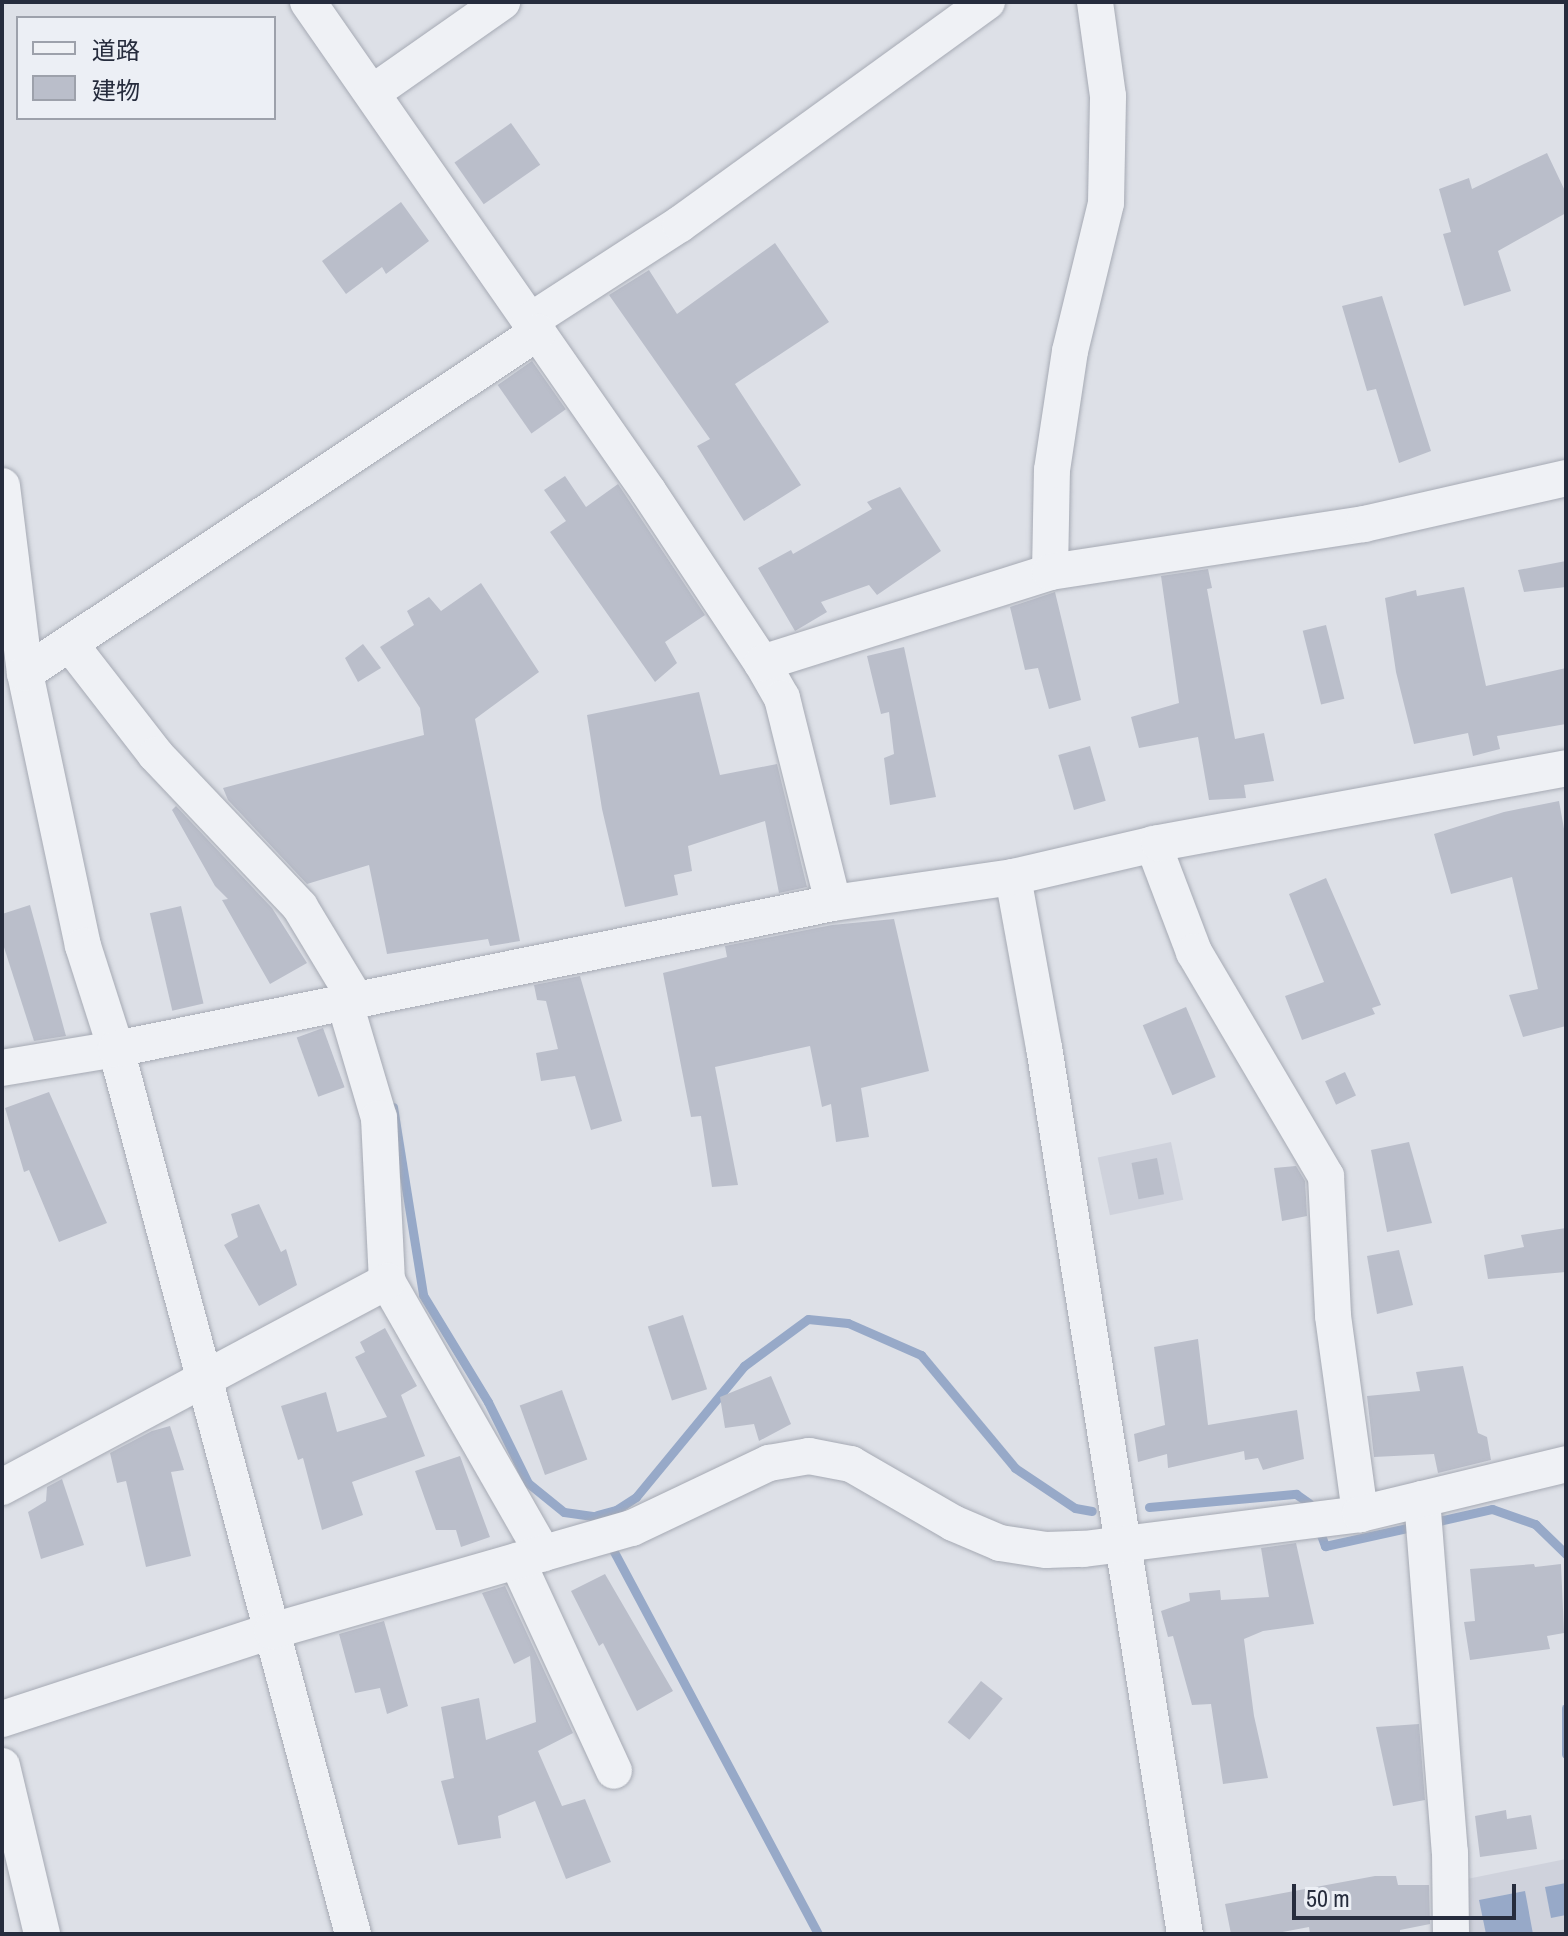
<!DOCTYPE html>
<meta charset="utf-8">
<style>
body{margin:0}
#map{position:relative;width:1568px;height:1936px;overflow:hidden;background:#dde0e7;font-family:"Archivo Narrow","Noto Sans JP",sans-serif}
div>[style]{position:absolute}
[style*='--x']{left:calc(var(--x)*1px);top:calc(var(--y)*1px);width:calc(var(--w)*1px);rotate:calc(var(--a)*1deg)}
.built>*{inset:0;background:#cfd2dc;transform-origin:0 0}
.water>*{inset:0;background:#97a9c8}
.stream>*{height:9px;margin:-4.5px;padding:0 4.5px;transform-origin:4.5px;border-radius:4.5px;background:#97a9c8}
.building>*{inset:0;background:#babeca;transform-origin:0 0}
.roads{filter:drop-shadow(0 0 2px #a6aab4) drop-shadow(0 0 2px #a6aab4)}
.minor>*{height:36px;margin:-18px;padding:0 18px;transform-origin:18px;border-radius:18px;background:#eff1f5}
span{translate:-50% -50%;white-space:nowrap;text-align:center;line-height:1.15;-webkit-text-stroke:8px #eceff5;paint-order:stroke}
.frame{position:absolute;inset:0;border:4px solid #262c3d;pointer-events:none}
.legend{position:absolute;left:16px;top:16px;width:260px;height:104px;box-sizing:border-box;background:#eceff5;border:2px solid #9da1ab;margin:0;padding:10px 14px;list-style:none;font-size:24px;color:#262c3d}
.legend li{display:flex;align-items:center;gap:16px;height:40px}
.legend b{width:40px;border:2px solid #9da1ab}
.scale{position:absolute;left:1292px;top:1884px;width:224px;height:36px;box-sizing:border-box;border:4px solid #262c3d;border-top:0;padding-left:10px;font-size:24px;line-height:28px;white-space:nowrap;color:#262c3d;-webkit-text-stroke:6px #eceff5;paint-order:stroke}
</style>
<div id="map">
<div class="built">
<i style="left:1171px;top:1142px;width:59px;height:75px;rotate:78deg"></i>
<i style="clip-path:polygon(1566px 1859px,1566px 1934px,1467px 1934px,1467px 1879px)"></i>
</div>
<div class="water">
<i style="clip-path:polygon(1566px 1883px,1566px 1915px,1551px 1918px,1545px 1887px)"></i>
<i style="clip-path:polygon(1525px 1891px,1533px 1934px,1486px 1934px,1479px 1900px)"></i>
</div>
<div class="stream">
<i style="--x:393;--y:1107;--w:190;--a:80.9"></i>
<i style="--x:423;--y:1295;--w:125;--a:58.7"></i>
<i style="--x:488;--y:1402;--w:90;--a:63.7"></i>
<i style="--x:528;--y:1483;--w:46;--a:38.9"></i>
<i style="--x:564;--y:1512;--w:34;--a:8"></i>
<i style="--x:1149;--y:1507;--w:148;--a:-5.1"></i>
<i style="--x:1296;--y:1494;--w:16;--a:35"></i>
<i style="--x:597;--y:1515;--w:20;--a:-15"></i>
<i style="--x:616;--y:1510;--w:24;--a:-33"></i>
<i style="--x:636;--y:1497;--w:170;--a:-50.5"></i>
<i style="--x:744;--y:1366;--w:79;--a:-36.3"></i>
<i style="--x:808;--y:1319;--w:40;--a:5.7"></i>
<i style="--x:848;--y:1323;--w:80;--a:23.7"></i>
<i style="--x:921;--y:1355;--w:147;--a:50.2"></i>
<i style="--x:1015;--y:1468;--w:72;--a:33.7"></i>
<i style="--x:1075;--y:1508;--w:17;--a:10"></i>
<i style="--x:1430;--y:1523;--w:64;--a:-12.7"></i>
<i style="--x:1492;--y:1509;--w:46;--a:19.2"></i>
<i style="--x:1535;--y:1524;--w:43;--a:44.1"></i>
<i style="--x:1321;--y:1535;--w:12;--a:70"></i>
<i style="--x:1325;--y:1546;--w:93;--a:-12.4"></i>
<i style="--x:612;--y:1548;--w:438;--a:61.9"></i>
<i style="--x:1566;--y:1708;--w:46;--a:90"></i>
</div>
<div class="building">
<i style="left:511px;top:123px;width:51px;height:69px;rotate:55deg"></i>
<i style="clip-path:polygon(1547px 153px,1566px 193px,1566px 213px,1498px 251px,1511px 291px,1464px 306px,1443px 234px,1451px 232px,1439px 189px,1469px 178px,1472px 189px)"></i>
<i style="clip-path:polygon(401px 202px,429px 241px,386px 274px,382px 267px,346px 294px,322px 261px)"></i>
<i style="clip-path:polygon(775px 243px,829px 322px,735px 384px,801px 485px,744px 521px,697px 446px,710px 439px,609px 295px,649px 270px,677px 314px)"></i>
<i style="clip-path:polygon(1382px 296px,1431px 451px,1399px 463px,1376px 389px,1367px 391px,1342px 306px)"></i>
<i style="left:532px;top:361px;width:59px;height:42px;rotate:55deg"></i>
<i style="clip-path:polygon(565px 476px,586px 507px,618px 484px,705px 615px,665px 642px,677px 663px,655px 682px,550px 532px,566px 521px,544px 490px)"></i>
<i style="clip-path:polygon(900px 487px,941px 551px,877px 595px,869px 585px,821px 602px,827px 612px,795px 631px,758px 568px,791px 550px,793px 554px,872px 509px,867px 502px)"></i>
<i style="clip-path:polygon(1566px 561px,1566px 587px,1524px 592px,1518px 570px)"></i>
<i style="clip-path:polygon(1208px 569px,1212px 588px,1207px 589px,1235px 739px,1264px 733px,1274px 781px,1244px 785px,1246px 798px,1209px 800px,1198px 737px,1139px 748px,1131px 717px,1179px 703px,1161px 576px)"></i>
<i style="clip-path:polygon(481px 583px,539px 672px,475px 719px,520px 941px,490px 946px,488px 939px,387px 954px,369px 865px,307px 884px,228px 800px,223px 788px,424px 735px,420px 708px,380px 647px,414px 625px,407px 611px,429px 597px,441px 611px)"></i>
<i style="clip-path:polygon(1464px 587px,1486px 686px,1566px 668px,1566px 724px,1497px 736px,1500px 749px,1473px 756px,1468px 733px,1414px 744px,1396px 672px,1385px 598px,1416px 590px,1417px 596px)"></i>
<i style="clip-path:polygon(1055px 592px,1081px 700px,1049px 709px,1038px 668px,1025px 670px,1010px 607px)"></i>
<i style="left:1326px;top:625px;width:76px;height:24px;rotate:76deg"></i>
<i style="clip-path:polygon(363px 644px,381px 668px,358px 682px,345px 658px)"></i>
<i style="clip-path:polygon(904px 647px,936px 797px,890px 805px,884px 758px,894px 754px,889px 712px,881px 714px,867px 656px)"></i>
<i style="clip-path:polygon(699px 692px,720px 775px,777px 764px,807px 887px,779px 893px,765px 821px,688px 846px,692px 871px,674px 875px,678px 895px,625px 907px,602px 809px,587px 715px)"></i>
<i style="left:1090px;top:746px;width:57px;height:33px;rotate:74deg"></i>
<i style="clip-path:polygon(1559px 801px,1566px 840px,1566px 1026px,1523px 1037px,1509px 995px,1538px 989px,1512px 877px,1451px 894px,1434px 834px,1504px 812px)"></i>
<i style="clip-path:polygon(176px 806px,272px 908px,307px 963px,270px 984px,222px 900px,228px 899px,215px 886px,172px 810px)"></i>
<i style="clip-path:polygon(1326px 878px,1381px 1005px,1372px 1008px,1375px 1014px,1302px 1040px,1285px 996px,1324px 982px,1289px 894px)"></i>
<i style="clip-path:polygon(30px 905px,66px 1036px,34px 1041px,2px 941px,2px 914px)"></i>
<i style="left:181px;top:906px;width:100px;height:32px;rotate:77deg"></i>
<i style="clip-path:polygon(894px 919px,929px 1071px,861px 1088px,869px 1137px,836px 1142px,831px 1104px,822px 1107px,810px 1046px,715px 1067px,738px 1185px,712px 1187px,701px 1116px,691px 1117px,663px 973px,727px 957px,725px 946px,832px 925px)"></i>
<i style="clip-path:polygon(580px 976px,622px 1121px,591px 1130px,575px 1076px,541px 1081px,536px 1053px,558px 1049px,546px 1001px,537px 1000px,534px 985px)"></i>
<i style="left:1186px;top:1007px;width:76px;height:47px;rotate:67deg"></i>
<i style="left:323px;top:1028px;width:63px;height:28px;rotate:70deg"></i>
<i style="left:1345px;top:1072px;width:26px;height:22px;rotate:65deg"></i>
<i style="clip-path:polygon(49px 1092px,107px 1223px,59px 1242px,29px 1170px,24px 1172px,5px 1108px)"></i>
<i style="clip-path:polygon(1409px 1142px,1432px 1223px,1387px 1232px,1371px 1150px)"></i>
<i style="left:1157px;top:1158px;width:37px;height:26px;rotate:79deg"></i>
<i style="clip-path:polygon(1296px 1166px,1305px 1181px,1307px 1216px,1282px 1221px,1274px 1168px)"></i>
<i style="clip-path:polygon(259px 1204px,281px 1252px,286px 1249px,297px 1285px,259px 1306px,224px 1245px,238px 1237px,231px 1214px)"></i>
<i style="clip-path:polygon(1566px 1228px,1566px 1272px,1488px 1279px,1484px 1255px,1524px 1247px,1521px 1235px)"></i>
<i style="clip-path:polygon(1399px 1250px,1413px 1305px,1377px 1314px,1367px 1256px)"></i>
<i style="left:683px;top:1315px;width:78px;height:37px;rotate:72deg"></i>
<i style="clip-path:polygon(385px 1328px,417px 1386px,401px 1395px,425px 1456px,352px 1482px,363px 1515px,322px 1530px,303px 1458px,298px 1460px,281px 1406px,326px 1392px,337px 1432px,387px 1417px,355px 1357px,365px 1352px,360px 1342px)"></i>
<i style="clip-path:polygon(1198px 1339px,1208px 1425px,1297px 1410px,1304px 1459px,1263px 1470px,1258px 1458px,1245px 1460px,1244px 1451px,1168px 1468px,1167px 1454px,1138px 1462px,1134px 1434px,1165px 1425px,1154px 1347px)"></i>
<i style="clip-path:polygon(1463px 1366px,1478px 1433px,1487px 1437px,1491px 1460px,1438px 1473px,1434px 1454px,1374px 1457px,1367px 1396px,1420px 1391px,1416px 1372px)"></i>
<i style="clip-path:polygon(771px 1376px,791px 1424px,759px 1441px,754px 1424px,725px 1428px,720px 1397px)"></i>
<i style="left:562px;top:1390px;width:74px;height:45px;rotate:70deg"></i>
<i style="clip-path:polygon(170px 1426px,184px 1470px,171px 1472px,191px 1556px,146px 1567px,126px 1481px,117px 1483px,110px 1453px,152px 1431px)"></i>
<i style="clip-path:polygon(460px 1456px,490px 1537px,461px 1547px,456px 1530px,436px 1530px,415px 1471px)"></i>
<i style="clip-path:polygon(62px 1479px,84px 1545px,41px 1559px,28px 1512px,46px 1501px,47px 1487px)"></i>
<i style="clip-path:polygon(1296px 1543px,1314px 1624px,1263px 1631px,1244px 1639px,1254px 1716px,1268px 1778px,1223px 1784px,1211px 1704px,1192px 1705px,1173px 1636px,1168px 1637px,1161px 1611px,1190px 1601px,1189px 1593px,1220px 1590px,1221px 1600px,1269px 1597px,1261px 1548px)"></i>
<i style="clip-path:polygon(1534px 1564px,1535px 1567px,1561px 1564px,1564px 1633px,1547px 1636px,1550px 1649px,1470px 1660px,1464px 1622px,1475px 1621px,1470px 1569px)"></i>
<i style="clip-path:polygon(605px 1574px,673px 1691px,637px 1711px,603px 1643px,599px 1646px,571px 1591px)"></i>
<i style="clip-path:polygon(505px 1586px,573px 1733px,538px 1751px,562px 1806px,585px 1799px,611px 1862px,566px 1879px,535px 1801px,498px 1816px,501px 1838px,458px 1845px,441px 1781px,454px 1778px,441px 1707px,479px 1698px,486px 1740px,536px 1722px,530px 1656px,514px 1664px,482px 1593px)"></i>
<i style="clip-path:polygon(384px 1621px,408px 1706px,387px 1714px,380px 1688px,355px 1693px,339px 1634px)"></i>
<i style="left:981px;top:1681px;width:28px;height:53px;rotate:39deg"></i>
<i style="clip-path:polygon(1419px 1724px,1425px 1800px,1393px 1806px,1376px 1727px)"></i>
<i style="clip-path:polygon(1506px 1810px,1507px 1819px,1531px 1815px,1537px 1849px,1480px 1857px,1475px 1816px)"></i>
<i style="clip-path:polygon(1375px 1876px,1396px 1876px,1398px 1885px,1429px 1885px,1430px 1924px,1400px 1930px,1400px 1934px,1310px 1934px,1309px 1927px,1272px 1934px,1231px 1934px,1225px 1904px)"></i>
</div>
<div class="roads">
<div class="minor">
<i style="--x:308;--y:2;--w:596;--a:55.19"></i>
<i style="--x:648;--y:491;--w:206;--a:56.5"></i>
<i style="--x:762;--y:663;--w:40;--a:60.3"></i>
<i style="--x:782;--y:698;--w:211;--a:76"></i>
<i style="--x:372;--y:93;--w:159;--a:-35"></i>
<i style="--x:530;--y:321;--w:179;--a:-32.9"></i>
<i style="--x:680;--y:224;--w:379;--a:-35.9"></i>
<i style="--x:2;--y:486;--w:188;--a:83"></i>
<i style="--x:25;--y:673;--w:279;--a:78"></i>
<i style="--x:83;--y:946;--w:108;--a:72.2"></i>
<i style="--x:116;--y:1049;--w:916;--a:75.01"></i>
<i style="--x:1050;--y:572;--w:102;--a:-88.9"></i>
<i style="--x:1052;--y:470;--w:120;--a:-81.4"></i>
<i style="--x:1070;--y:351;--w:152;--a:-76.3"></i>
<i style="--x:1106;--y:203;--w:107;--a:-88.9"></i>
<i style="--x:1108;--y:96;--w:95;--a:-97.9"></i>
<i style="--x:70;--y:644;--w:140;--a:52.2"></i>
<i style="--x:156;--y:755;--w:209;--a:46.5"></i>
<i style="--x:300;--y:907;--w:106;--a:58.9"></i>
<i style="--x:762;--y:663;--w:302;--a:-17.5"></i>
<i style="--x:1050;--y:572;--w:318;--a:-8.7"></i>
<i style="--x:1364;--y:524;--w:207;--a:-12.8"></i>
<i style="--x:25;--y:673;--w:616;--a:-33.61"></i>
<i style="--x:1153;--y:844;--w:116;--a:69.2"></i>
<i style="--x:1194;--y:952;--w:260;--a:59.5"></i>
<i style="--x:1326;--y:1176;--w:140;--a:87.1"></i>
<i style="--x:1333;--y:1316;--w:200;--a:82.2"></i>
<i style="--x:1013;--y:877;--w:173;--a:79.7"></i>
<i style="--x:1044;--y:1047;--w:898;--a:80.97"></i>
<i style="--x:344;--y:1000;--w:123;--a:73.5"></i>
<i style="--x:379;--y:1118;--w:163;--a:87.2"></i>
<i style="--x:387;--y:1281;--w:314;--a:60.2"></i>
<i style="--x:2;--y:1068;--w:116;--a:-9.5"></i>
<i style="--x:116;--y:1049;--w:732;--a:-11.51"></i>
<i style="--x:833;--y:903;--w:182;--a:-8.2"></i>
<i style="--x:1013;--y:877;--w:150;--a:-13.1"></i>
<i style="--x:1159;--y:843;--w:414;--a:-10.4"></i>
<i style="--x:2;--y:1487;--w:437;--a:-28.1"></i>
<i style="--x:1422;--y:1499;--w:354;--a:85.5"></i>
<i style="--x:1450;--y:1852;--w:82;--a:89.3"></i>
<i style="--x:517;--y:1561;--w:231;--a:65.2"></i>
<i style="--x:2;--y:1719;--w:284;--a:-18.1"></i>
<i style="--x:272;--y:1631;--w:374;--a:-16"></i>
<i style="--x:632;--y:1528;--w:152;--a:-25.4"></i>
<i style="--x:769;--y:1463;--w:41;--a:-9.9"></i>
<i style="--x:809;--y:1456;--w:43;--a:10.8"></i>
<i style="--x:851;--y:1464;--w:118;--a:30"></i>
<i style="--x:953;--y:1523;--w:51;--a:23.1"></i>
<i style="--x:1000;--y:1543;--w:47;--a:8.7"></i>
<i style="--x:1046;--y:1550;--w:38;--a:-2"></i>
<i style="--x:1084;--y:1549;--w:278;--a:-7.2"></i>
<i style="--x:1360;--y:1514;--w:212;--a:-13.6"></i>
<i style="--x:2;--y:1766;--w:173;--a:76.6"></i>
</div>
</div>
<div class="frame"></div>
<ul class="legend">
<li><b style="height:10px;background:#eff1f5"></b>道路</li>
<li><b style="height:22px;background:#babeca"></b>建物</li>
</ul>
<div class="scale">50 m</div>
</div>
